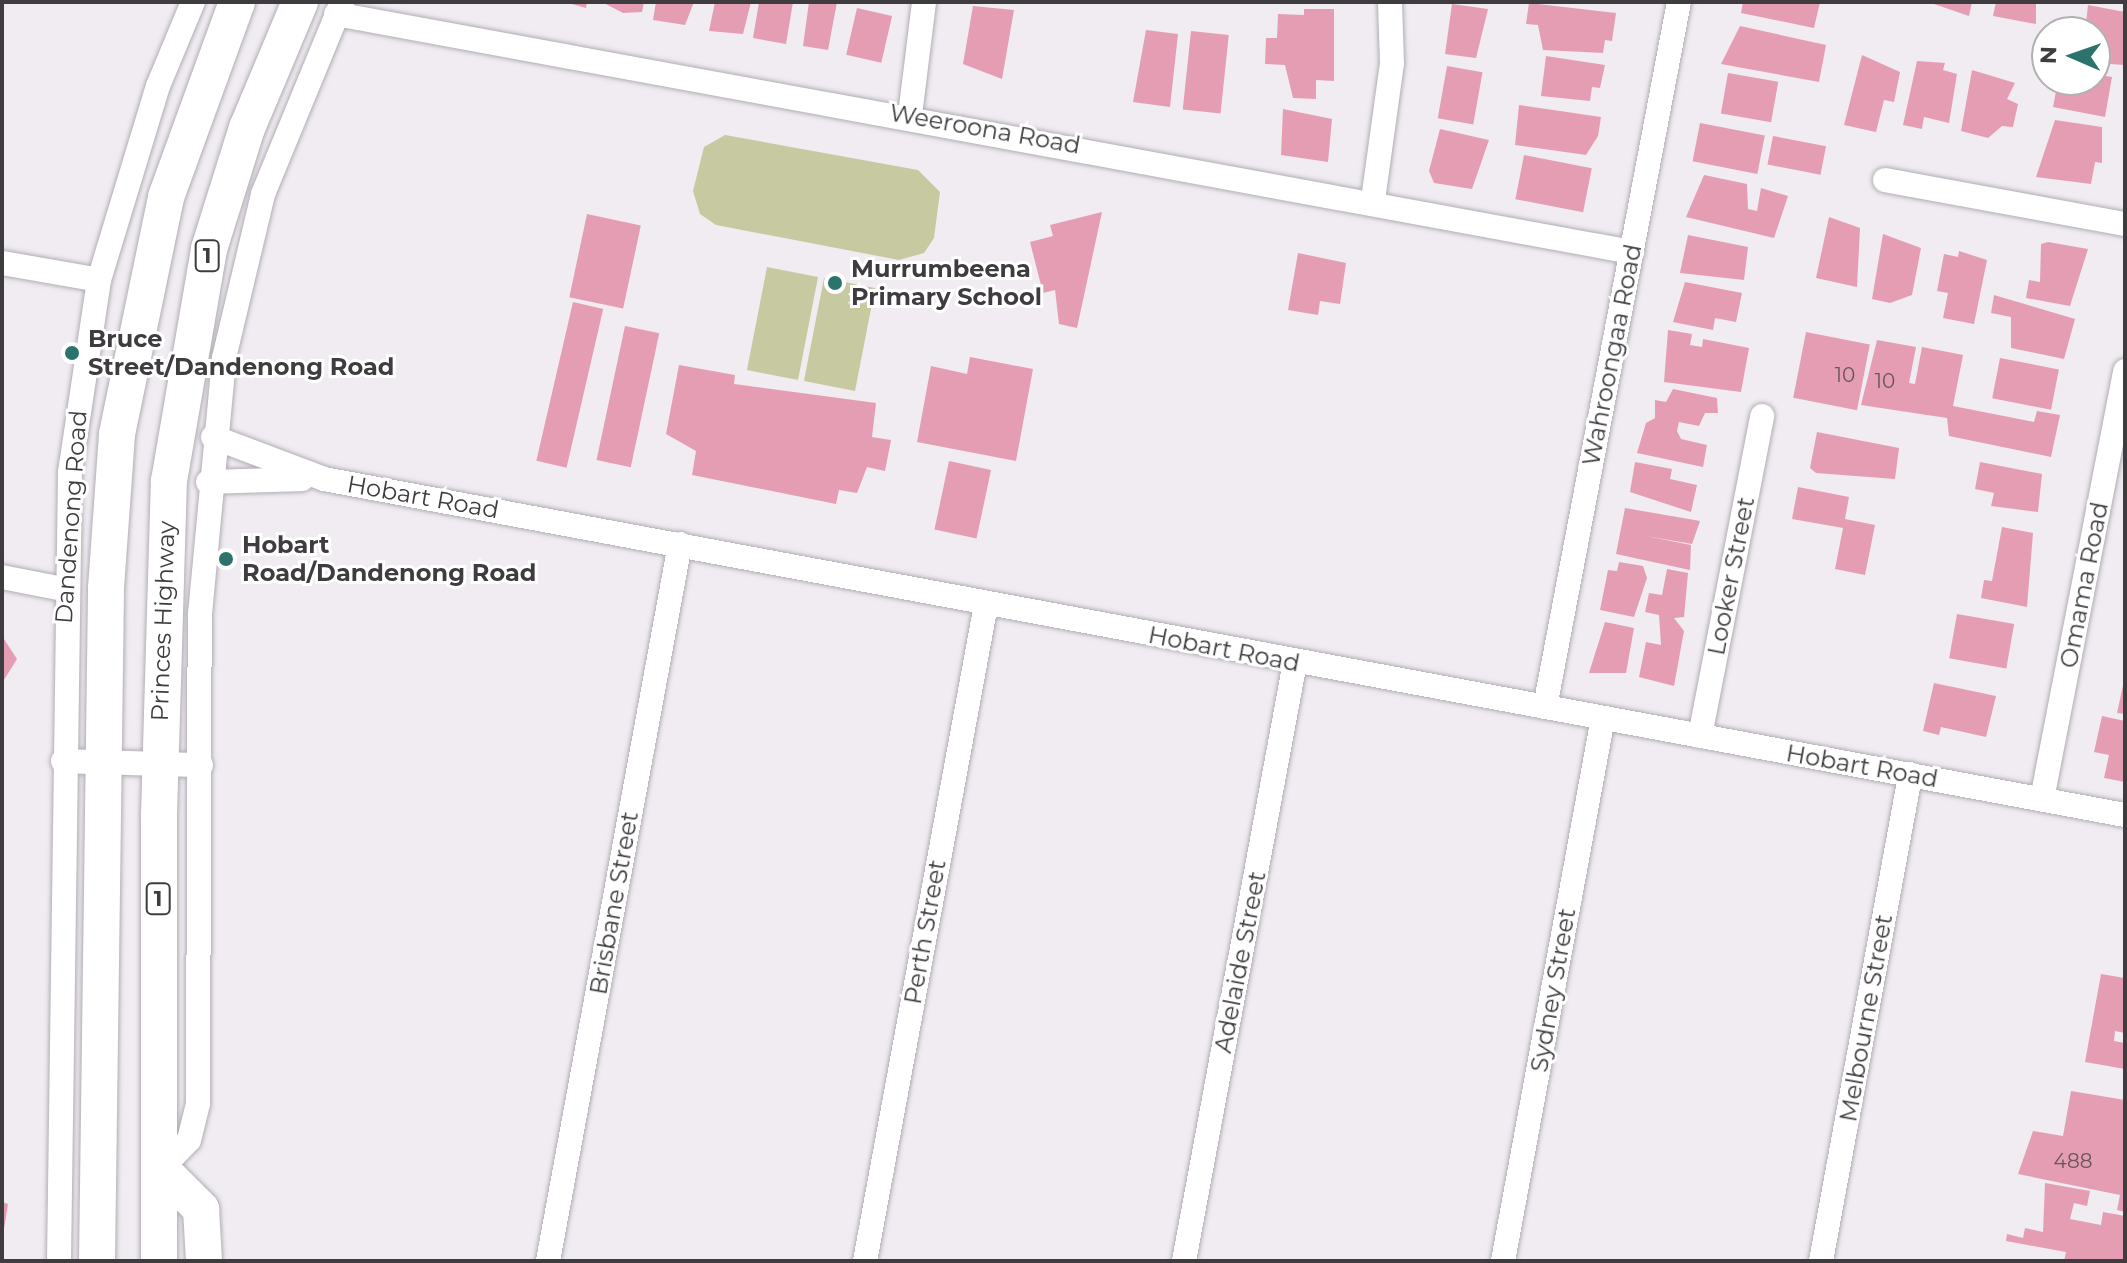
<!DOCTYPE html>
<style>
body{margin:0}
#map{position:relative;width:2127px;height:1263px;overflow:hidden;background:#f0ecf2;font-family:Montserrat,sans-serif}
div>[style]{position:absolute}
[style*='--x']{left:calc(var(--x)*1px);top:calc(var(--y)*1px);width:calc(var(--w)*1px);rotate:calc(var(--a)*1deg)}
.green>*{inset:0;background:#c7caa1;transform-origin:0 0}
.building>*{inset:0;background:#e59db3;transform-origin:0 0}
.roads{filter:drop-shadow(0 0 2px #b1adb3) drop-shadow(0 0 2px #b1adb3)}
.minor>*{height:24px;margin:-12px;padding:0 12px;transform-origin:12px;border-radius:12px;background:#fff}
.highway>*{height:36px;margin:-18px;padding:0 18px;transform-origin:18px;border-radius:18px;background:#fff}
.dots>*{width:22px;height:22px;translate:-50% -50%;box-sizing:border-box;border:4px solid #fff;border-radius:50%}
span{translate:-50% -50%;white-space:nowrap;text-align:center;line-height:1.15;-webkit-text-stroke:6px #fff;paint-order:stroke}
.number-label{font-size:20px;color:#68545c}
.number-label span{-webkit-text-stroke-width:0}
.shield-label span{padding:2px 6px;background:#fff;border:2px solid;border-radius:6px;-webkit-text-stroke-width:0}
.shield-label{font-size:22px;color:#3e3c3f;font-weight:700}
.street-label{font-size:24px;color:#3e3c3f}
.poi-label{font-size:24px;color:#3e3c3f;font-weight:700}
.left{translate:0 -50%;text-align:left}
.frame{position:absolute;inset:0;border:4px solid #3e3c3f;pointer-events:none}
.north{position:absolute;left:2031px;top:16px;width:80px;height:80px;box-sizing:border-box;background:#fff;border:2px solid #b2b1b2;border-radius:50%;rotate:272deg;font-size:22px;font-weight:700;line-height:32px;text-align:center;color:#3e3c3f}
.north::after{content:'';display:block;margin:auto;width:28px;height:36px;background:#2b736c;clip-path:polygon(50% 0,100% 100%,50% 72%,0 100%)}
</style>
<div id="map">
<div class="green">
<i style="clip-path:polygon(725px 135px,918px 170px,940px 192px,934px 238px,924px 253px,899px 260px,716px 225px,700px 214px,693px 191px,704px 147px)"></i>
<i style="left:767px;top:267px;width:52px;height:105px;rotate:11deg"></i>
<i style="left:824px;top:278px;width:52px;height:105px;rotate:11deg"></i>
</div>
<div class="building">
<i style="clip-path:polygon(565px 2px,587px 2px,586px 8px)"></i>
<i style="clip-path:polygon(602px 2px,644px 2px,642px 12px,623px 13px)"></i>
<i style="clip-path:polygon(656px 2px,694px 2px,685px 25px,653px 20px)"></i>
<i style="clip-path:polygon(715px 2px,751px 2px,743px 34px,709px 31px)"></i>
<i style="clip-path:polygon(759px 2px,793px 2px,786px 44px,753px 38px)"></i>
<i style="clip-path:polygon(809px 2px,837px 2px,828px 50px,803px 46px)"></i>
<i style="clip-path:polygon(1743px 2px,1820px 2px,1814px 28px,1741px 13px)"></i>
<i style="clip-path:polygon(1928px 2px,1972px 2px,1969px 16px)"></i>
<i style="clip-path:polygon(1996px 2px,2036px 2px,2036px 24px,1993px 16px)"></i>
<i style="clip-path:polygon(1529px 3px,1616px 13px,1612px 41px,1605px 40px,1603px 53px,1543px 50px,1538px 25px,1526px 24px)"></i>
<i style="clip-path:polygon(1452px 4px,1488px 9px,1476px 58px,1445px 54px)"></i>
<i style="clip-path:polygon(2088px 5px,2125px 12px,2125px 65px,2095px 63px,2095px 32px,2085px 32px)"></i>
<i style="clip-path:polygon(973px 6px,1014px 10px,1002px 79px,963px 64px)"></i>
<i style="left:857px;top:8px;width:36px;height:48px;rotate:13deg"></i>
<i style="clip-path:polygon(1304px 9px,1334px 9px,1334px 81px,1316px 80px,1316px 99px,1293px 98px,1285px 65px,1265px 64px,1266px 38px,1277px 38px,1278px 14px,1304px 15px)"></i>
<i style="clip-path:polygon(1740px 26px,1826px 45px,1819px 82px,1721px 64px)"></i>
<i style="clip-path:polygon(1146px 30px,1178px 34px,1170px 107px,1133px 102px)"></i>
<i style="left:1191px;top:31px;width:38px;height:79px;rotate:6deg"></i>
<i style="clip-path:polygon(1862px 55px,1900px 72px,1894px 102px,1884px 100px,1876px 132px,1844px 125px)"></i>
<i style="clip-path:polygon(1546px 56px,1605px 65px,1600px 88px,1592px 87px,1590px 101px,1541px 96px)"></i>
<i style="clip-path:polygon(1917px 61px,1945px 63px,1943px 70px,1957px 74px,1949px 123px,1924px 117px,1922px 129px,1903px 125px)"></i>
<i style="left:1447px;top:66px;width:36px;height:53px;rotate:10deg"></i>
<i style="clip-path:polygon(1972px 70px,2015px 83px,2007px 99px,2018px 104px,2013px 127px,2002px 126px,1988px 138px,1961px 131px)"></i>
<i style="left:1728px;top:73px;width:51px;height:41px;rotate:10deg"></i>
<i style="clip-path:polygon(2095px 74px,2112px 77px,2105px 117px,2053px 107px,2057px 86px,2095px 80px)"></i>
<i style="clip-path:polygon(1519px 105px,1601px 117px,1598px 136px,1586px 155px,1515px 145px)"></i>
<i style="clip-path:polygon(1283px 109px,1332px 119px,1328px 162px,1281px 155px)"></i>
<i style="clip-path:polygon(2055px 120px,2102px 127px,2102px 163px,2095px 162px,2091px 184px,2036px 177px)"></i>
<i style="left:1700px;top:123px;width:66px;height:39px;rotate:11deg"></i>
<i style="clip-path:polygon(1440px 129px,1489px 140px,1472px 189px,1434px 183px,1429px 171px)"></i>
<i style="left:1773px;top:136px;width:54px;height:29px;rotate:11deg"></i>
<i style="left:1524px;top:155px;width:69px;height:45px;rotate:11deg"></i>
<i style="clip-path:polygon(1704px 175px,1747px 184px,1748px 209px,1757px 211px,1761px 188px,1788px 196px,1774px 238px,1686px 217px)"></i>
<i style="clip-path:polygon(1102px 212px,1077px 328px,1059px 324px,1055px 290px,1043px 293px,1030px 242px,1053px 236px,1050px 225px)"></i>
<i style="left:587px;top:214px;width:55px;height:85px;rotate:12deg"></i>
<i style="clip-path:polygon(1829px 217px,1860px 228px,1857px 287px,1816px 278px)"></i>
<i style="clip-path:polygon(1883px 234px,1921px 248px,1912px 295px,1890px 303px,1872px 299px)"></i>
<i style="clip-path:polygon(1688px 235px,1748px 247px,1744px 280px,1680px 273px)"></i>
<i style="clip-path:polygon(2048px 242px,2088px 249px,2070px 306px,2026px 298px,2029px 280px,2040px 282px,2041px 244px)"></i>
<i style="clip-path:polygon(1959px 251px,1987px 260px,1974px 324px,1943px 318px,1948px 293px,1937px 291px,1944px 254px,1958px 257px)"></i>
<i style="clip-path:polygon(1298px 253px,1346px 263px,1340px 304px,1320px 301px,1318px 315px,1288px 310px)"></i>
<i style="clip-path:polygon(1685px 282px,1742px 293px,1736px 322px,1715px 318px,1713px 330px,1673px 322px)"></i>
<i style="clip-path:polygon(1994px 295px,2075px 319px,2064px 359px,2011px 348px,2011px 317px,1991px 313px)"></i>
<i style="left:573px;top:302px;width:31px;height:163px;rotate:13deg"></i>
<i style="left:625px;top:326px;width:35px;height:137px;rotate:12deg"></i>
<i style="clip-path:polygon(1668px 330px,1692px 334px,1690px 345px,1702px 347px,1703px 339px,1749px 348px,1741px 392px,1664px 382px)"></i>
<i style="left:1806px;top:332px;width:65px;height:67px;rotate:11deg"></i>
<i style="clip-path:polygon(1877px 340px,1916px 347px,1909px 383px,1915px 384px,1922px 347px,1963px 355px,1953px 406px,2034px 422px,2037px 411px,2060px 415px,2051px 457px,1949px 436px,1947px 418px,1861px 405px)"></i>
<i style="clip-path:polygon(970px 357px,1033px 369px,1016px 461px,917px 442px,931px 366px,967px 374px)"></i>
<i style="left:2000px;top:358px;width:60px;height:41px;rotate:11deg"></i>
<i style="clip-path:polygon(679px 365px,735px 375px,734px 384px,876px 403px,872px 437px,891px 440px,885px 471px,867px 467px,857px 493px,839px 490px,836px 504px,692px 475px,696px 451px,666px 434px)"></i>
<i style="clip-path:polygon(1673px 389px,1717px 398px,1718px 413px,1705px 413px,1699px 426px,1679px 422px,1677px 431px,1681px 439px,1707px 445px,1703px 467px,1637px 453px,1646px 423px,1655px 418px,1655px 400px,1666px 402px)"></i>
<i style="clip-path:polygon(1817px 432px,1899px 448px,1895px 479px,1816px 473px,1810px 468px)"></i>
<i style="left:949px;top:461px;width:43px;height:70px;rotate:12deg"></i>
<i style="clip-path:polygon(1635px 462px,1672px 469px,1670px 479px,1697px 485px,1691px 512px,1630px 492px)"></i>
<i style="clip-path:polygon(1980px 462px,2042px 474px,2038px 512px,1991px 506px,1994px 493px,1975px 489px)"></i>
<i style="clip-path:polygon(1798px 487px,1849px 497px,1845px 519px,1875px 525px,1865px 575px,1835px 569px,1843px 528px,1792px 519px)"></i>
<i style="clip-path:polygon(1625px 508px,1700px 521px,1692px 544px,1646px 536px,1691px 545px,1690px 570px,1616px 554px)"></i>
<i style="clip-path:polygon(2002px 527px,2033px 533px,2027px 607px,1981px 598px,1984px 580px,1992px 581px)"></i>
<i style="clip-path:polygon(1619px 562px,1643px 566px,1647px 578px,1634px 617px,1600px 610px,1608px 570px,1617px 571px)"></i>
<i style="clip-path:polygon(1667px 569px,1688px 573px,1684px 617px,1674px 618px,1684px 631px,1674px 686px,1639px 677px,1646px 642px,1661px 645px,1659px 615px,1645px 612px,1649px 593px,1662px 595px)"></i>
<i style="left:1957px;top:614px;width:58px;height:45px;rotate:10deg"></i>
<i style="clip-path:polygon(1605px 622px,1634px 628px,1626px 673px,1589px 673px)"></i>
<i style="clip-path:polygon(2px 636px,17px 659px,2px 683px)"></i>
<i style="clip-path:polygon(2125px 676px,2125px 714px,2117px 713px)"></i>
<i style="clip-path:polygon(1934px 683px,1996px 696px,1986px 737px,1941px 727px,1939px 735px,1923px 731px)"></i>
<i style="clip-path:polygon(2102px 716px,2125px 721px,2125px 782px,2104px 778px,2109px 755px,2094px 752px)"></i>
<i style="clip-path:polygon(2101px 974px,2125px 978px,2125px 1033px,2115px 1031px,2114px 1041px,2125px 1043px,2125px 1069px,2085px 1062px)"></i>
<i style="clip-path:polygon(2071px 1091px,2125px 1100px,2125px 1212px,2117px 1210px,2120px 1195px,2018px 1174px,2033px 1131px,2063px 1136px)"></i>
<i style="clip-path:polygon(2045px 1183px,2090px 1191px,2087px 1206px,2074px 1203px,2070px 1219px,2101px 1225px,2103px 1212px,2125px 1216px,2125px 1261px,2064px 1261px,2066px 1252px,2006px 1241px,2007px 1234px,2023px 1238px,2025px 1228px,2043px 1232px)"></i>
<i style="clip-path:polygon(2px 1202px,8px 1204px,4px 1229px,2px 1229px)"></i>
</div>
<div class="roads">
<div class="minor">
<i style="--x:336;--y:14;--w:1318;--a:10.41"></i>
<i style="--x:910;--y:115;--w:114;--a:-82.9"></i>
<i style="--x:1885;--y:180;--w:244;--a:10.4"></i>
<i style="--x:1373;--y:200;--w:138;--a:-82.1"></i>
<i style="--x:1392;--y:63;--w:61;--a:-91.9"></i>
<i style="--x:2;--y:263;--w:98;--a:9.9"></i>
<i style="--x:213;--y:437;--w:119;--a:20.7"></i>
<i style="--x:324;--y:479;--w:1832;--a:10.57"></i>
<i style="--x:208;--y:482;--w:94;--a:-1.8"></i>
<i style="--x:2;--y:577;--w:62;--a:11.1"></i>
<i style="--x:1545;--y:707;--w:718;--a:-79.24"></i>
<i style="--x:1700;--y:736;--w:326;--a:-79"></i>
<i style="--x:63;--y:761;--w:138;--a:1.7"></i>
<i style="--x:2042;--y:799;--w:436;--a:-79"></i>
<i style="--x:161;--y:1169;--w:40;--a:-46"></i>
<i style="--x:189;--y:1140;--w:38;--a:-76"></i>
<i style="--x:198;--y:1103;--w:489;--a:-89.8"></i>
<i style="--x:200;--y:614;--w:257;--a:-84.6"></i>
<i style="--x:224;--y:358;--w:169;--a:-76.6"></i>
<i style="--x:263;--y:194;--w:208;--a:-67.6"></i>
<i style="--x:59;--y:1261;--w:789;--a:-89.2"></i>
<i style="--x:70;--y:472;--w:194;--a:-81.4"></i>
<i style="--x:99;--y:280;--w:203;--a:-73.1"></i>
<i style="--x:158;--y:86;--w:91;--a:-67.4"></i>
<i style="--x:548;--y:1261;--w:729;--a:-79.57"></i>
<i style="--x:865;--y:1261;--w:668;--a:-79.56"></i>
<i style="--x:1184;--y:1261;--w:609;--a:-79.5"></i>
<i style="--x:1503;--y:1261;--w:552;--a:-79.57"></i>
<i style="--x:1821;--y:1261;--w:495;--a:-79.6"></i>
</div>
<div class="highway">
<i style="--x:161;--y:1169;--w:57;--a:45"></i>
<i style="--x:201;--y:1209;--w:52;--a:86.7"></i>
<i style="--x:97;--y:1261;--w:673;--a:-89.23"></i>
<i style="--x:106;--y:588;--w:154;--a:-85.9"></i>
<i style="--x:117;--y:434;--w:242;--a:-78.3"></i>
<i style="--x:166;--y:197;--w:208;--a:-70"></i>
<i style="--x:159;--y:1261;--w:446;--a:-90"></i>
<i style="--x:159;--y:815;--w:334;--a:-88.3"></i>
<i style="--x:169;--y:481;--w:235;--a:-80.2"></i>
<i style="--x:209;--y:249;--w:127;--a:-72.6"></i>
<i style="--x:247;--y:128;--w:137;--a:-67.2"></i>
</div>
</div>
<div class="dots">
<i style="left:835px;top:283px;background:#2b736c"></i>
<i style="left:72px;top:353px;background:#2b736c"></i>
<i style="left:226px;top:559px;background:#2b736c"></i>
</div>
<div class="number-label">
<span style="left:1845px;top:375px">10</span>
<span style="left:1885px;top:381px">10</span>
<span style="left:2073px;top:1161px">488</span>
</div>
<div class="shield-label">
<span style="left:207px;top:256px">1</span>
<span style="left:158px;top:899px">1</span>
</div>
<div class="street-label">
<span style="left:985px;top:129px;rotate:10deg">Weeroona Road</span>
<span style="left:1612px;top:355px;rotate:-79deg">Wahroongaa Road</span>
<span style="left:423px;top:497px;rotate:10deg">Hobart Road</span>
<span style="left:71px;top:517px;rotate:-86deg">Dandenong Road</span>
<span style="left:1731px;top:576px;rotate:-79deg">Looker Street</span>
<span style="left:2084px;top:585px;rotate:-79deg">Omama Road</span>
<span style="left:163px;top:621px;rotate:-88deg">Princes Highway</span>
<span style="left:1224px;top:649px;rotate:11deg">Hobart Road</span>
<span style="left:1862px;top:766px;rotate:10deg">Hobart Road</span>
<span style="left:614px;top:903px;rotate:-80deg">Brisbane Street</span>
<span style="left:925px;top:932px;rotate:-80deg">Perth Street</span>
<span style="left:1240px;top:962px;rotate:-79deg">Adelaide Street</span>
<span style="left:1553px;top:990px;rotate:-80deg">Sydney Street</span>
<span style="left:1866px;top:1018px;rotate:-80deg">Melbourne Street</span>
</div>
<div class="poi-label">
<span class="left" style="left:851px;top:283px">Murrumbeena<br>Primary School</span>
<span class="left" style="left:88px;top:353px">Bruce<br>Street/Dandenong Road</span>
<span class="left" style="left:242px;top:559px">Hobart<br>Road/Dandenong Road</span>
</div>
<div class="frame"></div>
<div class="north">N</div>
</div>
